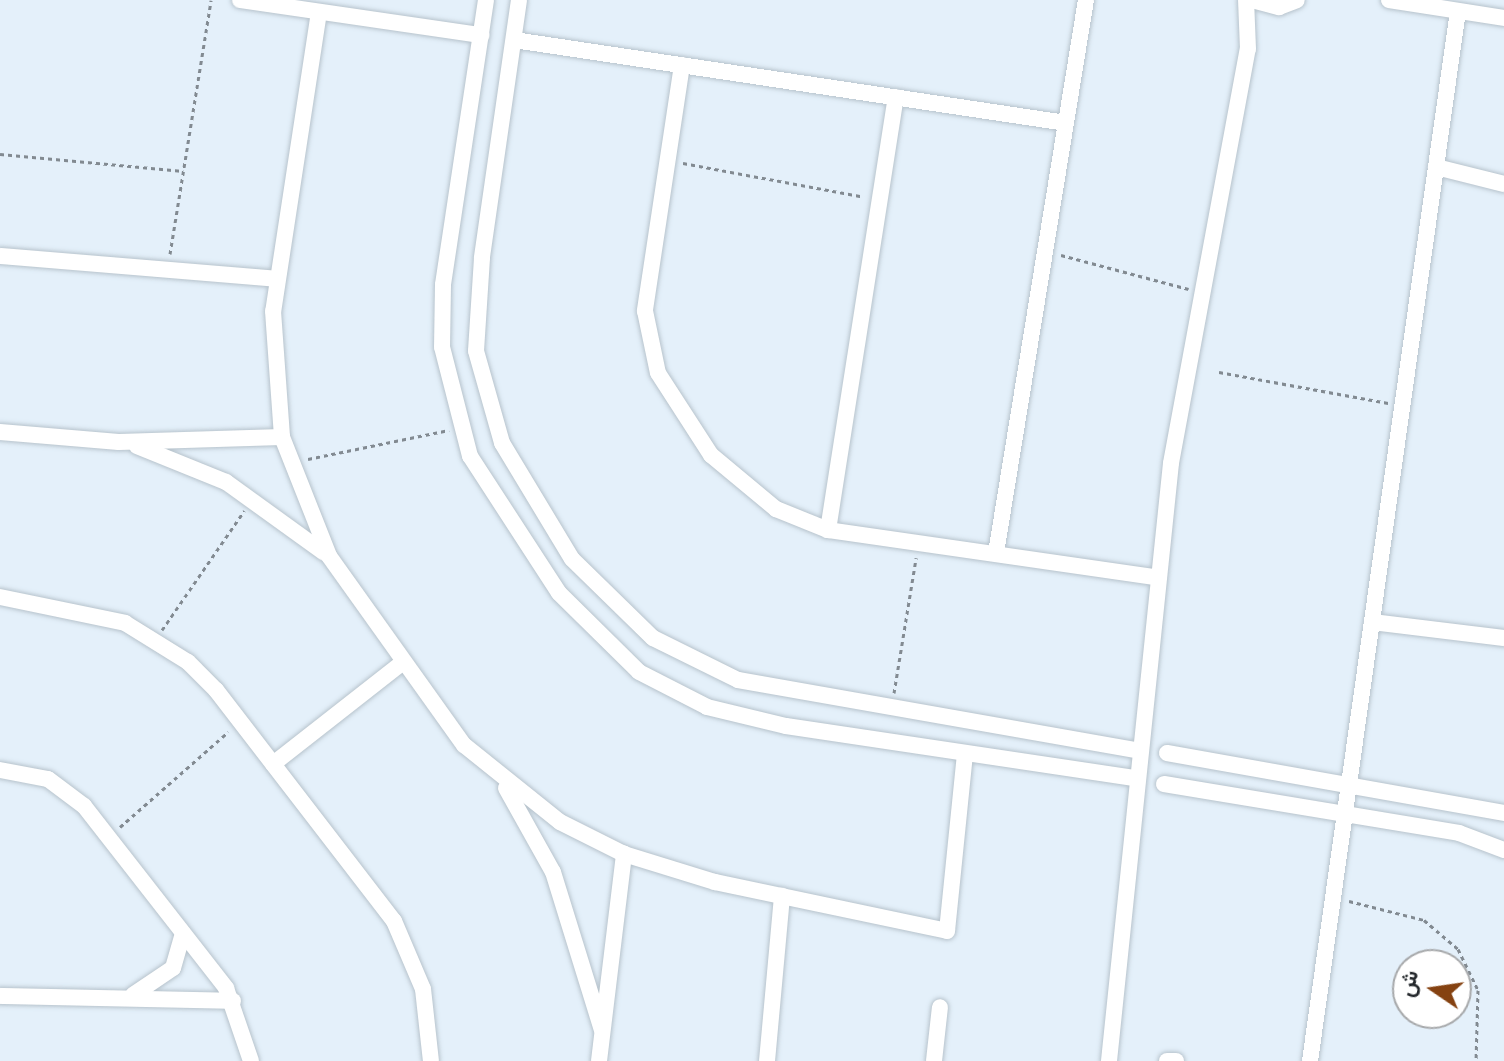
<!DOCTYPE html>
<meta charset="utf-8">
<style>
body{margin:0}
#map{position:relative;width:1504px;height:1061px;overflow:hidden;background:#e4f0fa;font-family:Georgia,Vazirmatn,serif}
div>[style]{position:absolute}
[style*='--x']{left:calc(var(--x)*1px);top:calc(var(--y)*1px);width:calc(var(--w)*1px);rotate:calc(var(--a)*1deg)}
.path>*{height:3px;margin-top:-1.5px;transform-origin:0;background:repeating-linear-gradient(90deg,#828a91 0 4px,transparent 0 8px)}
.roads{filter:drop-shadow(0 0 2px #b7c3cc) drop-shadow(0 0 2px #b7c3cc)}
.minor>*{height:16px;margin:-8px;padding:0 8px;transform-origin:8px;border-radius:8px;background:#fff}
span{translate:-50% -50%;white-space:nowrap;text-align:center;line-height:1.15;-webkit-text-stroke:6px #fff;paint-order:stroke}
.north{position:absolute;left:1392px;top:949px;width:80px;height:80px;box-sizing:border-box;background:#fff;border:2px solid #a7a9ab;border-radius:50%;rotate:283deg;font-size:22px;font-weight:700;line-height:32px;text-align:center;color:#24282c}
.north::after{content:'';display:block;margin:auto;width:28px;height:36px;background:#854211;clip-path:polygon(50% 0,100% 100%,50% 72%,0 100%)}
</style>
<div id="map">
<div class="path">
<i style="--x:0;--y:154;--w:184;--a:5.3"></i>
<i style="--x:683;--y:163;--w:184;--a:10.6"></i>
<i style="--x:170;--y:254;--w:257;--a:-80.8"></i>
<i style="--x:1061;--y:255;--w:132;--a:14.9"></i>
<i style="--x:1219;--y:372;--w:172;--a:10.4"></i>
<i style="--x:308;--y:459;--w:144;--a:-11.6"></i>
<i style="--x:162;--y:630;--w:145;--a:-55.4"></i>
<i style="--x:894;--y:693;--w:137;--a:-80.7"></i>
<i style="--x:120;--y:827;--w:144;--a:-41.3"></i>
<i style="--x:1349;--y:901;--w:77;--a:14.2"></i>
<i style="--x:1424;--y:920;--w:45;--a:40.5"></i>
<i style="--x:1458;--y:949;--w:46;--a:64"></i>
<i style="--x:1478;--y:990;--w:71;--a:91.6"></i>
</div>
<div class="roads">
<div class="minor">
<i style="--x:240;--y:0;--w:244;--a:8.3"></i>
<i style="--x:486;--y:0;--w:288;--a:98.6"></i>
<i style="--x:443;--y:285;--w:62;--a:90.9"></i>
<i style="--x:442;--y:347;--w:113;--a:75.6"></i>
<i style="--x:470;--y:456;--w:163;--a:57"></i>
<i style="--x:559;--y:593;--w:112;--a:44.6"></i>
<i style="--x:639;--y:672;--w:76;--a:27.2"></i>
<i style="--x:707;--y:707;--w:81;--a:13.5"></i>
<i style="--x:786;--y:726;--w:352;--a:8.5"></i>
<i style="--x:519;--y:0;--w:261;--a:98.2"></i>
<i style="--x:482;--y:258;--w:93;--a:93.7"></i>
<i style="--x:476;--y:351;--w:96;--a:74.2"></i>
<i style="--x:502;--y:443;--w:135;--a:58.9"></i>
<i style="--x:572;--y:559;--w:113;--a:44.3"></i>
<i style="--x:653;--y:638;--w:95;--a:26.3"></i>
<i style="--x:738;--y:680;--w:404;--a:10"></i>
<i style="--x:1252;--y:0;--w:28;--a:15"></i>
<i style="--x:1279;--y:7;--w:19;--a:-21"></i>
<i style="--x:1389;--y:0;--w:116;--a:8.9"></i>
<i style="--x:319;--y:12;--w:303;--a:98.7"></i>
<i style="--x:273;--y:311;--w:126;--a:85.9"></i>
<i style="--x:282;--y:437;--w:128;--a:68.4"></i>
<i style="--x:329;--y:556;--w:232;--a:54.5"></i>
<i style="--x:464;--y:745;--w:123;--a:38.7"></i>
<i style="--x:560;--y:822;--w:72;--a:26.6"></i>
<i style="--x:624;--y:854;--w:95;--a:17.1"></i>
<i style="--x:715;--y:882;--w:237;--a:11.9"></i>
<i style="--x:947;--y:931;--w:179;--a:-84.2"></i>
<i style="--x:514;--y:40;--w:558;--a:8.55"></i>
<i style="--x:682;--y:65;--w:249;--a:98.6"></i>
<i style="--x:645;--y:311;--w:63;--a:78.2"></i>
<i style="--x:658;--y:373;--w:98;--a:57.1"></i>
<i style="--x:711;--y:455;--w:85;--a:39.7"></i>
<i style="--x:776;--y:509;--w:56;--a:22"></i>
<i style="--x:828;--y:530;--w:331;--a:8.2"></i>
<i style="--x:1436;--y:167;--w:70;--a:14"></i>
<i style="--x:0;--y:256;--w:278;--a:4.7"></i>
<i style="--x:0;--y:432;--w:119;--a:4.8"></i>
<i style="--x:119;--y:442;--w:163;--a:-1.8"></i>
<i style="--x:137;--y:446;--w:96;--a:22"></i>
<i style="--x:226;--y:482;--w:120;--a:35.8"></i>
<i style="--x:828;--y:530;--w:438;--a:-81.1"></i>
<i style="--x:996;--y:553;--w:560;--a:-80.76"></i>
<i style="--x:0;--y:597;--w:128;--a:11.7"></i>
<i style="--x:125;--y:623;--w:74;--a:31.8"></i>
<i style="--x:188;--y:662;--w:40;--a:45"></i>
<i style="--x:216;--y:690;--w:292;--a:52.4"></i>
<i style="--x:394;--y:921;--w:74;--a:66.9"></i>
<i style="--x:423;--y:989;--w:72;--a:83.7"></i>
<i style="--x:1372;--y:622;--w:133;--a:6.9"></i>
<i style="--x:1167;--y:753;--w:342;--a:10.1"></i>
<i style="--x:273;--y:764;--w:165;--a:-38.1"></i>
<i style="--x:0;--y:770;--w:49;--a:10.6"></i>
<i style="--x:48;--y:779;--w:45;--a:36.9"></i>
<i style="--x:84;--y:806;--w:231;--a:52"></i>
<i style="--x:226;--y:988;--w:77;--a:71.1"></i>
<i style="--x:1164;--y:784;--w:299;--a:9.4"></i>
<i style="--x:1459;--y:833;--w:48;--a:20.7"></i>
<i style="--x:506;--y:788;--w:96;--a:60.8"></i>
<i style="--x:553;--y:872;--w:165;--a:72.8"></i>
<i style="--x:133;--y:995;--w:48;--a:-34"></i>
<i style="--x:173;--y:968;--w:36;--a:-74"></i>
<i style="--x:0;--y:996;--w:233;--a:1.2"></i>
<i style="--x:599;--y:1061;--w:209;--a:-83.1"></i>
<i style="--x:767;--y:1061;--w:166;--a:-84.8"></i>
<i style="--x:934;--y:1061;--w:54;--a:-83.7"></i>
<i style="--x:1109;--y:1061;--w:601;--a:-84.08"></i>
<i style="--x:1171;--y:463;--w:421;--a:-79.5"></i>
<i style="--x:1248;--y:49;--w:49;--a:-92.3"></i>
<i style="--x:1167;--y:1061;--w:9;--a:0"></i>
<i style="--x:1310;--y:1061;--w:1060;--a:-81.98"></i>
</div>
</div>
<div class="north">ش</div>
</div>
